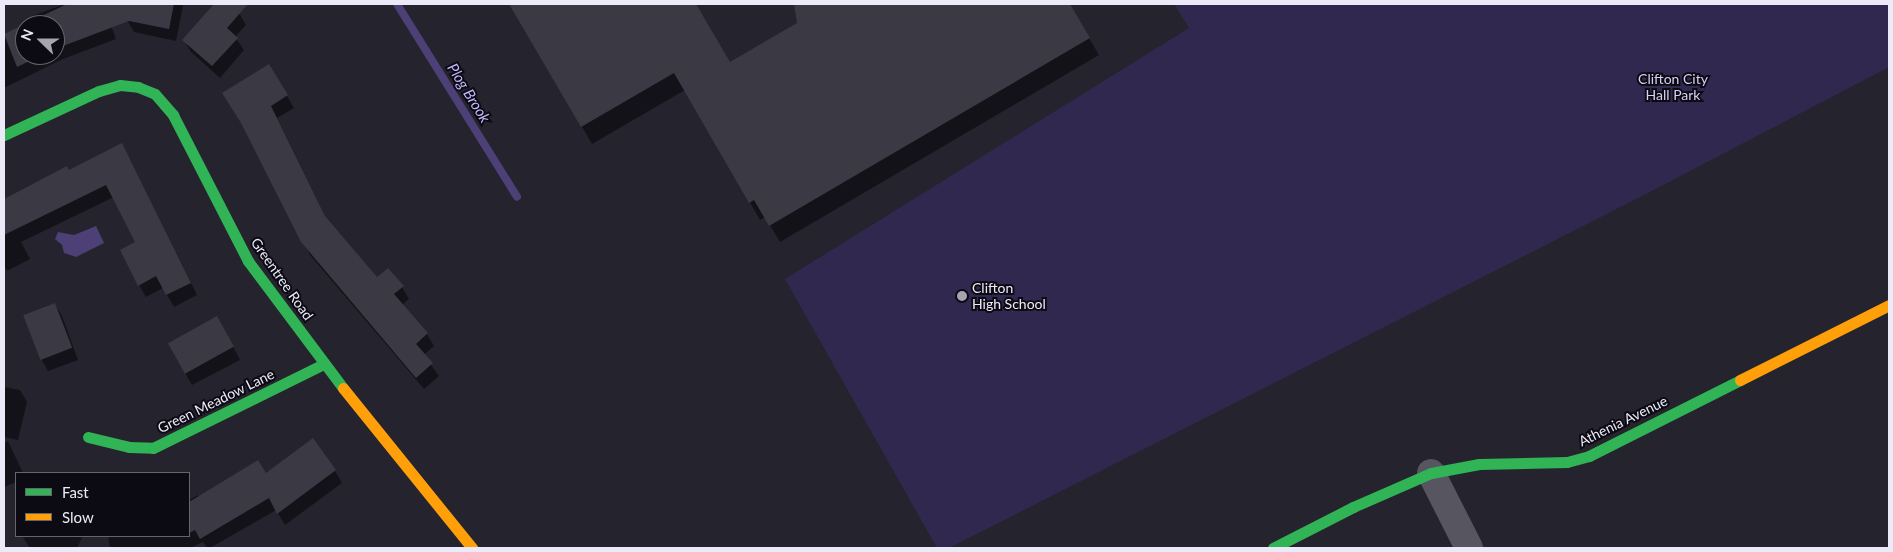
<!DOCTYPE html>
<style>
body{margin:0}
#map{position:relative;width:1893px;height:552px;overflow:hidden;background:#25232e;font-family:Lato,sans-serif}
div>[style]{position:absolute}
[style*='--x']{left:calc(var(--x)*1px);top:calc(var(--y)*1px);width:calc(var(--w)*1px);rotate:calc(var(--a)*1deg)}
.green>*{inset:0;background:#31284f}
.water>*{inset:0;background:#4c4076}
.shadow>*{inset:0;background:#0007}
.stream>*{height:8px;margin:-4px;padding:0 4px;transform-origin:4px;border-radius:4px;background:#4c4076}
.building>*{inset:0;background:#3b3943;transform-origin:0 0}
.street>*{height:28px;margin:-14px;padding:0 14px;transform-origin:14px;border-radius:14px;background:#57555f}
.fast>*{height:11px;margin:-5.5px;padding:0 5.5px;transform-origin:5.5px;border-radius:5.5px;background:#30b455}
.slow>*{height:11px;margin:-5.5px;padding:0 5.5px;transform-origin:5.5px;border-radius:5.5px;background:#ff9f0a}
.dots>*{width:14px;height:14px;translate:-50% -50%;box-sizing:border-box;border:2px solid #0c0a13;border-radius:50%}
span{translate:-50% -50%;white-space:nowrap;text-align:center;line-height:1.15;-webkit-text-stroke:4px #0c0a13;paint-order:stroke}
.park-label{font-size:14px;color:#d5d0f4}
.street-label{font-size:14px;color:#eceaf8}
.poi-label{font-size:14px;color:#eceaf8}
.left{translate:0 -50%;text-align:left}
.water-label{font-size:15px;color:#c4b7ff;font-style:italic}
.frame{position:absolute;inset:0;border:5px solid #eceaf8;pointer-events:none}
.legend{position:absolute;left:15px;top:472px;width:175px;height:65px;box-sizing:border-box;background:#0c0a13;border:1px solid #66646f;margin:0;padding:6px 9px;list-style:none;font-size:15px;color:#eceaf8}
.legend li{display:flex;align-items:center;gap:10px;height:25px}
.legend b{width:25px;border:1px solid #66646f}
.north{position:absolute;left:15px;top:15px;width:50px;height:50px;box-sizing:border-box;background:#0c0a13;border:1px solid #66646f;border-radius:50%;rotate:292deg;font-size:14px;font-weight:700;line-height:20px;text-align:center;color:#eceaf8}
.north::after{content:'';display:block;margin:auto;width:18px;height:22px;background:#a6a4b1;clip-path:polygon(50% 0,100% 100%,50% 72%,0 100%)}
</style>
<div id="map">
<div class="green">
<i style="clip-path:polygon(1174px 4px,1889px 4px,1889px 67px,1642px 196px,949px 548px,937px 548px,785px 279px,1189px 28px)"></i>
</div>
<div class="water">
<i style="clip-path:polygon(96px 226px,104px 243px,76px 257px,64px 253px,62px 245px,55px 239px,58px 232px,74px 235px)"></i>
</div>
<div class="shadow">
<i style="clip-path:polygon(65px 4px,103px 4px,116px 39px,63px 59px,4px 88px,4px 36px,25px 25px,25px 55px,55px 55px,55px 25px,26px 25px,35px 21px,32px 16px)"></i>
<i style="clip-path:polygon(131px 4px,181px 4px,183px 6px,176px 41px,134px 32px,127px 20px)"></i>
<i style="clip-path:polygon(215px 4px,228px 4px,239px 13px,246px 25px,235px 37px,244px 50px,220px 78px,191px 52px,184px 40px)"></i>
<i style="clip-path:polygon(511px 4px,695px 4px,730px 64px,831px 4px,1069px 4px,1099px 55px,780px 242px,765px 217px,760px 220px,685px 90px,592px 144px)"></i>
<i style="clip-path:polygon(269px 65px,294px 108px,277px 118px,327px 220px,377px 279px,402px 287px,409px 299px,402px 305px,427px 334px,434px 346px,424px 355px,439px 376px,424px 389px,310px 255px,244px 127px)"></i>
<i style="clip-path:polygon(129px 157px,197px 295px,174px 307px,163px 288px,146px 297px,139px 285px,136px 243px,114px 197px,21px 242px,30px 259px,7px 271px,6px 268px,4px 270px,4px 200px,66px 167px,69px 171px)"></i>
<i style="clip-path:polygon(55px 304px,62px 316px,78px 360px,48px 371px,41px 359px)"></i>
<i style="clip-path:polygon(224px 329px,240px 360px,192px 385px,185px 373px)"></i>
<i style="clip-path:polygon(4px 387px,20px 390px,27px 402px,18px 440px,4px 437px)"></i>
<i style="clip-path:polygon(8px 441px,23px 473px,16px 473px,16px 482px,4px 487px,4px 443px)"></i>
<i style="clip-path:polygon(335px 471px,342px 483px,285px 525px,276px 510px,210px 548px,207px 548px,203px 542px,190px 548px,110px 548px,108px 536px,189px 536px,189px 500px,198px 495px,199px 497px,266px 475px)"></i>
<i style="clip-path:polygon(22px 536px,81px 536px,82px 538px,77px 548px,30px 548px)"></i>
</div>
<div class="stream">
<i style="--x:397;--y:4;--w:227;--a:58.1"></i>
</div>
<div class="building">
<i style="clip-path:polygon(67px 4px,174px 4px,169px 29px,129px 21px,55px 49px,55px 25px,25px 25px,25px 55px,42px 55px,17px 67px,4px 34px)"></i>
<i style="clip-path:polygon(214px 4px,248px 4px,227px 28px,238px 38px,212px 66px,182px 40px)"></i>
<i style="clip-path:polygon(509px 4px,696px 4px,730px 62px,797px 23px,794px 4px,1070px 4px,1090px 38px,769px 226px,754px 200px,749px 203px,674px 73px,581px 127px)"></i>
<i style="clip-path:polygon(269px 64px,288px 95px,271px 106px,325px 216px,377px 277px,388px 268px,404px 286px,394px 294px,428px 333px,416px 344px,433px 363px,416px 378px,301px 242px,241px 123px,222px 93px)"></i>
<i style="clip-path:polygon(122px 143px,191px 283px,166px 295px,156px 276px,138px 286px,120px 250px,135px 242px,106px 185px,4px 235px,4px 199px,67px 166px,69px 170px)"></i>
<i style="left:55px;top:303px;width:48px;height:34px;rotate:69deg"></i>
<i style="left:217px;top:316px;width:35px;height:56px;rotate:61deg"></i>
<i style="clip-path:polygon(313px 438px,336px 470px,277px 514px,269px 498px,200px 539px,195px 530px,189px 533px,189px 502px,258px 460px,266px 473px)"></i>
</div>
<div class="street">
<i style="--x:1431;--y:473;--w:84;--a:63.1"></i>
</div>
<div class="fast">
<i style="--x:4;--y:135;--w:105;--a:-24.9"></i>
<i style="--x:99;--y:91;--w:22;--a:-16"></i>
<i style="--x:120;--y:85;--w:18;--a:6"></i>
<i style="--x:138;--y:87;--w:18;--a:22"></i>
<i style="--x:155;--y:94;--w:28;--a:49"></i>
<i style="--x:173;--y:115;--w:164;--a:62.8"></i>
<i style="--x:248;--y:261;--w:159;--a:53.2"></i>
<i style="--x:88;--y:437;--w:42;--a:13.7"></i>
<i style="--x:129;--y:447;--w:24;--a:2"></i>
<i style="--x:153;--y:448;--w:191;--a:-26.2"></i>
<i style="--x:1273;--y:548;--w:90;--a:-27.1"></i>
<i style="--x:1353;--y:507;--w:85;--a:-23.6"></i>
<i style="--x:1431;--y:473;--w:49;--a:-10.6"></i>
<i style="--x:1479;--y:464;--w:88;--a:-1.3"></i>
<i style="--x:1567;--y:462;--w:23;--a:-15"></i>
<i style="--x:1589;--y:456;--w:169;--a:-26.7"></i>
</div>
<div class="slow">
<i style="--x:1740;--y:380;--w:167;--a:-26.7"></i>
<i style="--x:343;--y:388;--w:206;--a:51.1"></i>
</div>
<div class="dots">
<i style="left:962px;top:296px;background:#a6a4b1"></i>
</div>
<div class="park-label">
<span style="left:1673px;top:87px">Clifton City<br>Hall Park</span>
</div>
<div class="street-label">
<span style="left:282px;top:279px;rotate:55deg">Greentree Road</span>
<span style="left:216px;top:401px;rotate:-26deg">Green Meadow Lane</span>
<span style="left:1623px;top:421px;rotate:-26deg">Athenia Avenue</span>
</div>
<div class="poi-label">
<span class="left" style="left:972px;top:296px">Clifton<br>High School</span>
</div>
<div class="water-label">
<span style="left:469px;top:93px;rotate:58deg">Plog Brook</span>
</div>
<div class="frame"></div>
<ul class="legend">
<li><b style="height:6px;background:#30b455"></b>Fast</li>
<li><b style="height:6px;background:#ff9f0a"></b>Slow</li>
</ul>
<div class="north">N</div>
</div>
